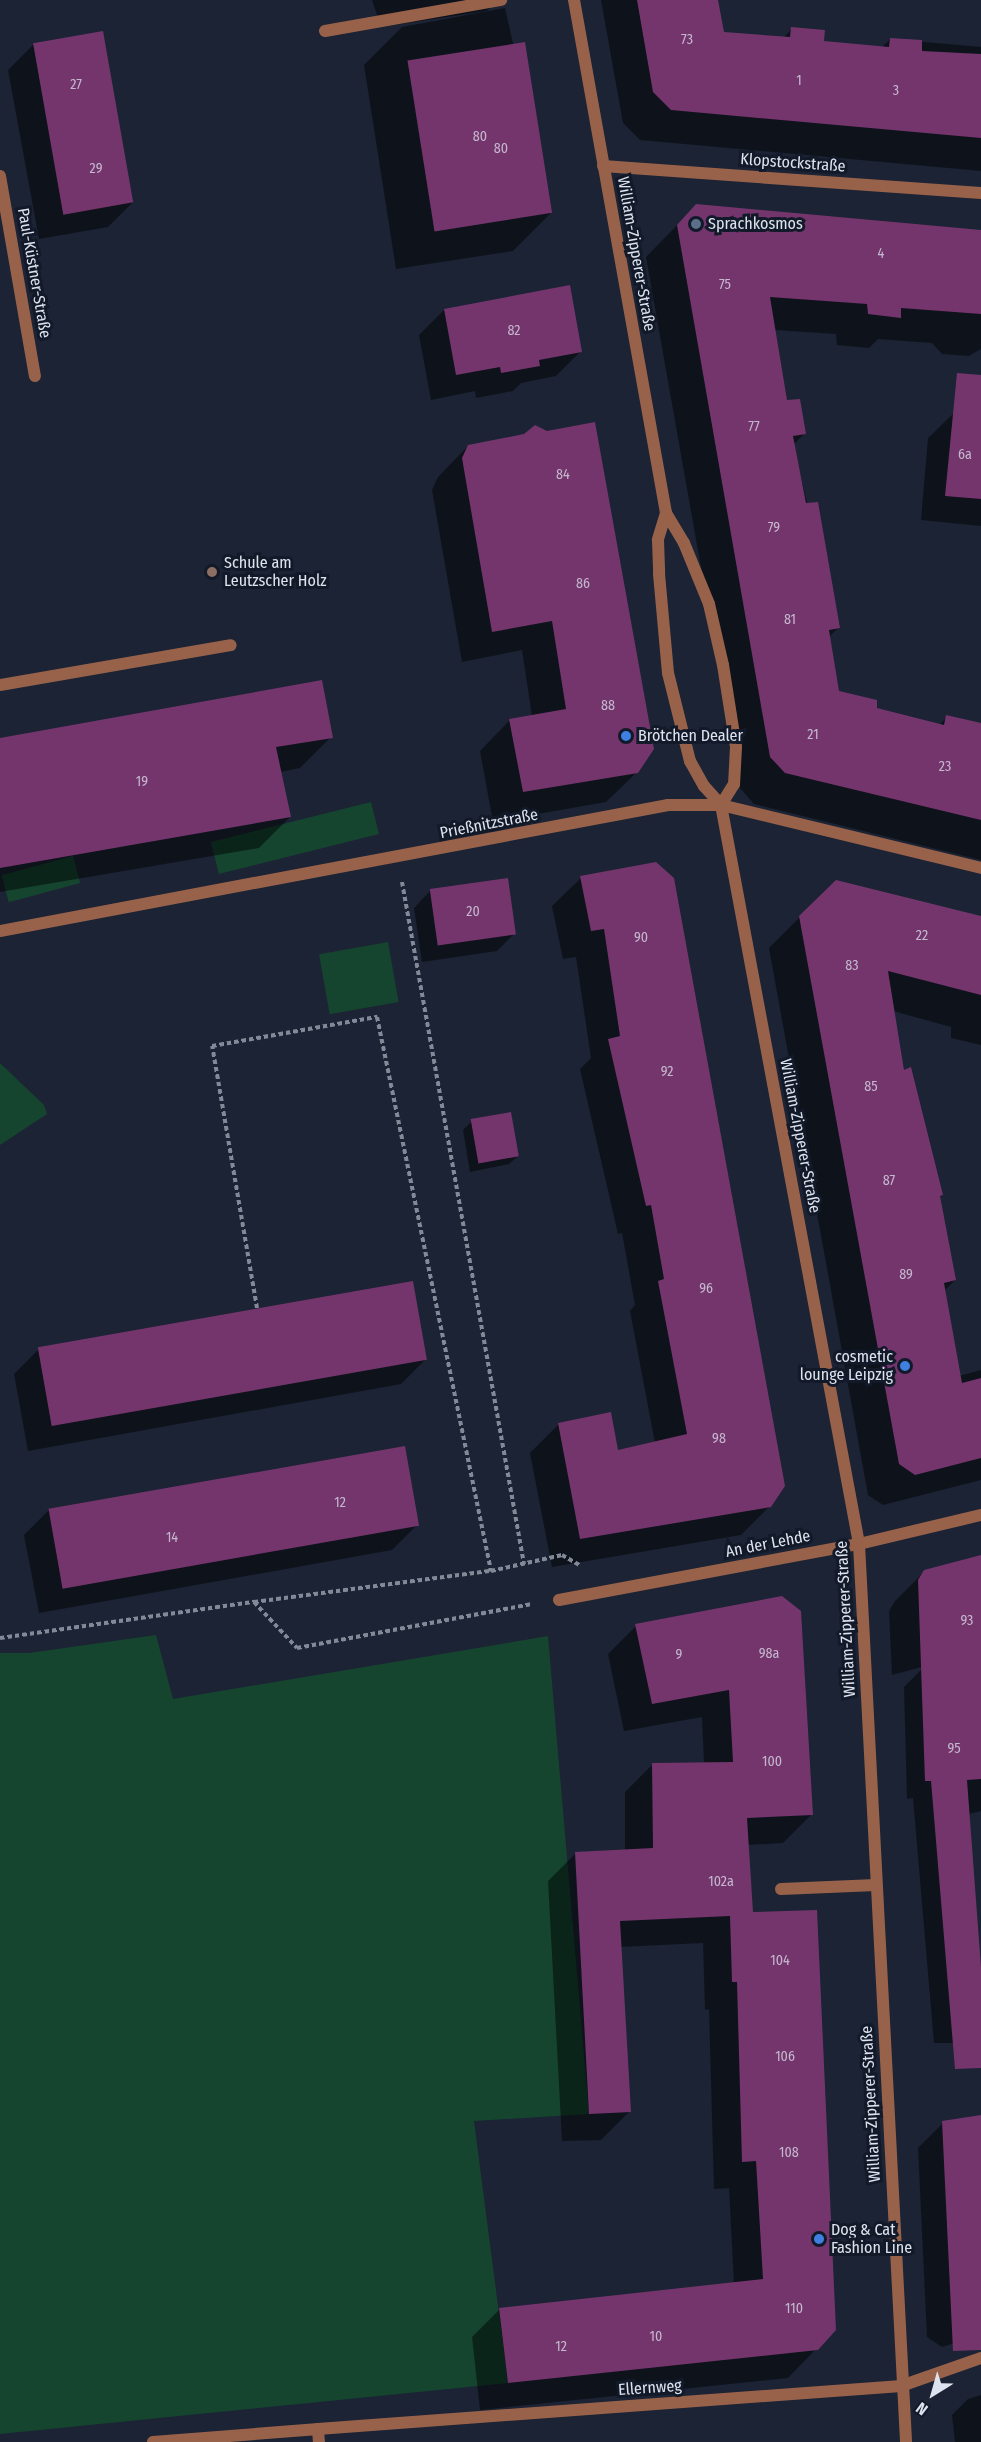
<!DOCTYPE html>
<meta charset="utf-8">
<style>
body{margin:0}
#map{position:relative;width:981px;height:2442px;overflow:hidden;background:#1b2334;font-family:"Fira Sans Condensed",sans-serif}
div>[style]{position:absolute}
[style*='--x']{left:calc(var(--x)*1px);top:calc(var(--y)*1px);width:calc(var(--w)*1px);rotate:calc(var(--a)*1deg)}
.green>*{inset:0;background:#16452f;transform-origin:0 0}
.shadow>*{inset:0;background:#0007}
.building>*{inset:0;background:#74356d;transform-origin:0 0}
.path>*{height:4px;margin-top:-2px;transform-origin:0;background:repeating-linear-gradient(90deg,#828997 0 4.5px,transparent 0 7.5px)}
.service>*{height:12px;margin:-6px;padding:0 6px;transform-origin:6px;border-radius:6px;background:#98624a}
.minor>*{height:12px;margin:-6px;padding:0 6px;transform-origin:6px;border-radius:6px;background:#98624a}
.dots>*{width:16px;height:16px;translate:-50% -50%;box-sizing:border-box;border:3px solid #121a2a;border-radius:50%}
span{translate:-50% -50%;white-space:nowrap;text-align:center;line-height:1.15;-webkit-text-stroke:6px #121a2a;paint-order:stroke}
.number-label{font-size:14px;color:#c4b8ce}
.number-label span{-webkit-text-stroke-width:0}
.street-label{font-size:16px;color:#dee4ef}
.poi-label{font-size:16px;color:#dee4ef}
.left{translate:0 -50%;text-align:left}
.right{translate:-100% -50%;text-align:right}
.north{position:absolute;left:903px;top:2364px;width:60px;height:60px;-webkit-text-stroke:4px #121a2a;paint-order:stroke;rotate:217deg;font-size:16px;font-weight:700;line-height:24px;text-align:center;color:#dee4ef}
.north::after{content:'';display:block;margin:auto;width:21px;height:27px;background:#dee4ef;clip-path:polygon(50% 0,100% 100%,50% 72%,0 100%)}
</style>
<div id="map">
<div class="green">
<i style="left:371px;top:802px;width:33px;height:165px;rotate:76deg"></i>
<i style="left:73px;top:856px;width:28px;height:74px;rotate:75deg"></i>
<i style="left:388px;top:942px;width:61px;height:70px;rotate:80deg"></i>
<i style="clip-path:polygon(0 1063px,44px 1105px,47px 1114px,0 1145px)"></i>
<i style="clip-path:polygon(156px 1635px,173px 1699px,548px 1636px,589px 2114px,474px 2121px,508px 2383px,0 2434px,0 1653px,29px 1653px)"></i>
</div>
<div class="shadow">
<i style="clip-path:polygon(372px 0,498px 0,487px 11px,381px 27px)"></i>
<i style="clip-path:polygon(601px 0,717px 0,723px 33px,783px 38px,792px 29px,823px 43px,881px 48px,890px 39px,981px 47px,981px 171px,640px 140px,623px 123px)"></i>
<i style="clip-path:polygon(505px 8px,551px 213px,513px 251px,396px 269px,364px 65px,402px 27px)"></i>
<i style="clip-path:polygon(33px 45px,133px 202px,108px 227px,39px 239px,8px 70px)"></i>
<i style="clip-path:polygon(697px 205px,981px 232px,981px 349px,969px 356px,942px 354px,932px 343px,878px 339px,869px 348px,837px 345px,836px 334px,774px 330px,786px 402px,805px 433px,793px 445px,838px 628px,829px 637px,838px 692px,876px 709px,939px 725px,947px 717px,981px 725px,981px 860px,754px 804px,740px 788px,646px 257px)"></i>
<i style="clip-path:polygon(444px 310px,581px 351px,556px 376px,521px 383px,513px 391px,476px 398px,475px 391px,431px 400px,419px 335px)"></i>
<i style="clip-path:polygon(954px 413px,981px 416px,981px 526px,921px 520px,928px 438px)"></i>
<i style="clip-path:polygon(468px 446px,637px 772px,606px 802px,493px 822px,480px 751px,510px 720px,532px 716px,522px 650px,462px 662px,432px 490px,438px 477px)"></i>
<i style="clip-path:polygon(331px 737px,300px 768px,280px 772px,290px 817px,259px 848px,0 892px,0 740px)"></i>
<i style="clip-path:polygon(655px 864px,770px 1506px,741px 1535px,552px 1567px,530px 1453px,559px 1424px,617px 1451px,655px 1443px,630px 1311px,635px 1305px,622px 1233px,618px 1234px,580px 1069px,591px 1058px,576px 957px,563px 959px,552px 906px,581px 878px)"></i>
<i style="clip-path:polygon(431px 890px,514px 934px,497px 951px,422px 962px,414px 908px)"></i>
<i style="clip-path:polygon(800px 917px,981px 917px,981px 1045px,951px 1038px,951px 1027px,893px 1011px,903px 1073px,942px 1195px,939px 1198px,955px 1280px,944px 1291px,959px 1376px,981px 1370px,981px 1480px,883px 1505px,868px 1495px,769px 948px)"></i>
<i style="clip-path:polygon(472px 1121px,518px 1156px,509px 1164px,470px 1172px,463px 1130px)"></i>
<i style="clip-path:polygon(39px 1349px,426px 1359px,401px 1384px,28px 1451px,14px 1374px)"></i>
<i style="clip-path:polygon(49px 1510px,417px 1525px,392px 1550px,39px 1613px,24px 1535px)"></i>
<i style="clip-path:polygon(981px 1557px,981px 1651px,892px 1675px,889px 1611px,895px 1601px,925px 1571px)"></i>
<i style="clip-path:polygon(781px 1597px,811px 1815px,783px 1843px,747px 1845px,751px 1913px,816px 2349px,788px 2378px,480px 2410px,472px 2337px,500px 2309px,734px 2284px,729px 2188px,714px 2189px,709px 2009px,705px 2010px,703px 1943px,619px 1947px,629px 2112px,601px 2140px,562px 2141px,548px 1881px,576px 1853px,625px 1851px,625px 1792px,653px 1764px,704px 1764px,702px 1717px,624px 1731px,608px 1654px,636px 1626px)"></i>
<i style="clip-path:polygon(981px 1667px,981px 1811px,969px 1814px,981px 2027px,965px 2043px,934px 2043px,913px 1798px,907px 1799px,904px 1687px,922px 1669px)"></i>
<i style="clip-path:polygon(981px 2116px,981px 2335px,942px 2347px,927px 2337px,918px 2148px,943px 2123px)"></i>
<i style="clip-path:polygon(981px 2395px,981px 2442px,955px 2442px,952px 2415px,968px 2399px)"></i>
</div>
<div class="building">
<i style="clip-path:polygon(637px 0,718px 0,724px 32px,790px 37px,791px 27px,825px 30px,824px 41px,889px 47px,890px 38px,922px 40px,922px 51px,981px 54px,981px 138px,671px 110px,653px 92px)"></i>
<i style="left:103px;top:31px;width:174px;height:71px;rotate:80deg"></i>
<i style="left:525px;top:42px;width:173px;height:119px;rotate:81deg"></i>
<i style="clip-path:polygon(696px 204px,981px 230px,981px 314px,901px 308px,901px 318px,868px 314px,867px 304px,770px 297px,787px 400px,800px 399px,806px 434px,793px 436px,806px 503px,818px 502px,840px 628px,829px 630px,839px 691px,877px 700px,877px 708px,944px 725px,946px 715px,981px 723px,981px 820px,785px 773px,770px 757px,677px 225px)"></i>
<i style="clip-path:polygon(570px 285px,582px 352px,539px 360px,540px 366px,501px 373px,500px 367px,456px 375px,444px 309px)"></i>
<i style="clip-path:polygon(957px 373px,981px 375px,981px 499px,945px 496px)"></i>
<i style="clip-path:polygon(595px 422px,654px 749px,638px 773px,523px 792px,509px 719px,566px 709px,552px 621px,492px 632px,462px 458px,468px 445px,524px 434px,535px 425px,547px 431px)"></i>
<i style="clip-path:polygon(322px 680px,333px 738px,276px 747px,291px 817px,0 868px,0 738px)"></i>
<i style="clip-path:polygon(656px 862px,674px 878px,785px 1486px,771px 1507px,580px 1539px,558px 1423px,611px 1412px,618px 1450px,687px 1434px,658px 1281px,664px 1279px,651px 1205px,646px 1206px,608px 1039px,620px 1036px,604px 929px,591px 931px,580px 876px)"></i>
<i style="left:508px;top:878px;width:57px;height:79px;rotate:82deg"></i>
<i style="clip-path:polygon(836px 880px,981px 916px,981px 995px,888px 971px,904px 1070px,911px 1067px,943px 1195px,940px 1196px,956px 1280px,944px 1283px,962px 1383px,981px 1378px,981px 1458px,915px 1475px,899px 1464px,799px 916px)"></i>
<i style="left:511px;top:1112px;width:45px;height:41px;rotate:80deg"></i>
<i style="left:413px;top:1281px;width:80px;height:381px;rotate:80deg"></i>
<i style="left:405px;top:1446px;width:81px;height:362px;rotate:80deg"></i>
<i style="clip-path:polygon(981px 1555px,981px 1779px,967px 1780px,981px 1967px,981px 2068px,955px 2069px,931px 1781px,925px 1781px,918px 1580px,924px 1570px)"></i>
<i style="clip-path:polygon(782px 1596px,801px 1611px,813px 1815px,747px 1818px,753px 1912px,817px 1910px,836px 2330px,818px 2350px,508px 2383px,499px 2308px,763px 2279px,756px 2161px,742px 2162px,737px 1982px,732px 1982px,730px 1916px,620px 1921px,631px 2112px,589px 2114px,575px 1852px,653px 1848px,652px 1763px,733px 1762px,729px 1690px,652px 1704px,635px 1624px)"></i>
<i style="clip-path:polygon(981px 2115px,981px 2350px,953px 2351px,942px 2121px)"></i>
</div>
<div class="path">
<i style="--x:402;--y:882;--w:693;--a:79.86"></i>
<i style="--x:257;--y:1308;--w:266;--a:-99.7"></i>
<i style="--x:212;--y:1046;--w:168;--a:-10"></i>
<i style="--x:377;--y:1017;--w:566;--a:78.37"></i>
<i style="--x:254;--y:1602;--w:239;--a:-7.5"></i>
<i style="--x:491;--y:1571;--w:73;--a:-12.7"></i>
<i style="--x:562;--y:1555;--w:22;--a:30"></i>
<i style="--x:0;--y:1638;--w:257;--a:-8.1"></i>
<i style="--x:254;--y:1602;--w:63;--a:46.9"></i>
<i style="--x:297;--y:1648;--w:239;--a:-10.6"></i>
</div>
<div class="service">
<i style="--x:325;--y:31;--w:179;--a:-10"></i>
<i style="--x:0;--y:685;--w:234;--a:-9.8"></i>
<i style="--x:781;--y:1889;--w:95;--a:-2.4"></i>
<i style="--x:153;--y:2442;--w:166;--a:-4.5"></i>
<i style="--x:318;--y:2429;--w:13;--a:86"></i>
</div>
<div class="minor">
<i style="--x:574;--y:0;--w:521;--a:79.83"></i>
<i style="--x:666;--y:513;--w:35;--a:59"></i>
<i style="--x:684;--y:543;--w:66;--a:67.7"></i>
<i style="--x:709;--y:604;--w:63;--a:77.1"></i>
<i style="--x:723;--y:665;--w:83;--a:81"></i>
<i style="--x:736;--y:747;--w:37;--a:93"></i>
<i style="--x:734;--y:784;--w:25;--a:122"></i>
<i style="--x:603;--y:166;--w:379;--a:4.1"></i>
<i style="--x:0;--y:176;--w:203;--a:80.1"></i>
<i style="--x:666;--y:513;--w:28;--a:107"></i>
<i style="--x:658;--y:540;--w:34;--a:88"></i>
<i style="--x:659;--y:574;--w:99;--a:84.8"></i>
<i style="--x:668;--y:673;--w:91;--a:76"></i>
<i style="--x:690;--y:761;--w:29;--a:61"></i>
<i style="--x:704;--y:786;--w:25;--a:48"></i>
<i style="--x:721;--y:805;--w:752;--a:79.42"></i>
<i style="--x:859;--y:1544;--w:899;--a:87"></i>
<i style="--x:0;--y:931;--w:680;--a:-10.68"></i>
<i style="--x:668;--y:805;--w:53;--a:0"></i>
<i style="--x:721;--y:805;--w:268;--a:13.6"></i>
<i style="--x:559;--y:1600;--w:305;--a:-10.6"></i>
<i style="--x:859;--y:1544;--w:125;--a:-13.4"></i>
<i style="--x:318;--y:2429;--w:585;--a:-4.22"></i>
<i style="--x:901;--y:2386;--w:85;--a:-19.3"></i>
</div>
<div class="dots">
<i style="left:696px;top:224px;background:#5c6f8a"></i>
<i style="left:212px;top:572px;background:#8d6e63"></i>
<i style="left:626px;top:736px;background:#3f7fe0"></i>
<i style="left:905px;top:1366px;background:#3f7fe0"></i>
<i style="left:819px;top:2239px;background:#3f7fe0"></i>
</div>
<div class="number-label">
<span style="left:687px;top:40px">73</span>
<span style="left:799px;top:81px">1</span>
<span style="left:76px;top:85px">27</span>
<span style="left:896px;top:91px">3</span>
<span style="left:480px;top:137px">80</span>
<span style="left:501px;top:149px">80</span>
<span style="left:96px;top:169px">29</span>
<span style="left:881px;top:254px">4</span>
<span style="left:725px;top:285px">75</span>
<span style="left:514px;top:331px">82</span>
<span style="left:754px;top:427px">77</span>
<span style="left:965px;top:455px">6a</span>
<span style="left:563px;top:475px">84</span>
<span style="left:774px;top:528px">79</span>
<span style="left:583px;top:584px">86</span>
<span style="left:790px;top:620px">81</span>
<span style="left:608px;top:706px">88</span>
<span style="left:813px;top:735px">21</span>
<span style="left:945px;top:767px">23</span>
<span style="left:142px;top:782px">19</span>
<span style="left:473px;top:912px">20</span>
<span style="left:922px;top:936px">22</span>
<span style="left:641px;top:938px">90</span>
<span style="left:852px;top:966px">83</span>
<span style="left:667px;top:1072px">92</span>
<span style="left:871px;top:1087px">85</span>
<span style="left:889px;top:1181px">87</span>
<span style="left:906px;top:1275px">89</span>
<span style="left:706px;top:1289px">96</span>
<span style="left:719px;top:1439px">98</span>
<span style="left:340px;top:1503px">12</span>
<span style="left:172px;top:1538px">14</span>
<span style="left:967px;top:1621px">93</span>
<span style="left:769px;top:1654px">98a</span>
<span style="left:679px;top:1655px">9</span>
<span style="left:954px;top:1749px">95</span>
<span style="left:772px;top:1762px">100</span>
<span style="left:721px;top:1882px">102a</span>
<span style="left:780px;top:1961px">104</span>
<span style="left:785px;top:2057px">106</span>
<span style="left:789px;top:2153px">108</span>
<span style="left:794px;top:2309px">110</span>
<span style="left:656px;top:2337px">10</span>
<span style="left:561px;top:2347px">12</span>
</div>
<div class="street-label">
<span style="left:793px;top:163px;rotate:4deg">Klopstockstraße</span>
<span style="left:636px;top:254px;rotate:80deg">William-Zipperer-Straße</span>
<span style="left:34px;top:273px;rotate:80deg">Paul-Küstner-Straße</span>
<span style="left:489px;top:824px;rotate:-11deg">Prießnitzstraße</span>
<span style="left:800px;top:1136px;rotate:79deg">William-Zipperer-Straße</span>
<span style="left:768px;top:1544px;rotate:-11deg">An der Lehde</span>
<span style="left:846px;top:1619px;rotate:-93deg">William-Zipperer-Straße</span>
<span style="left:871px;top:2104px;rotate:-93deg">William-Zipperer-Straße</span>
<span style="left:650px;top:2388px;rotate:-4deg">Ellernweg</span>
</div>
<div class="poi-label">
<span class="left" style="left:708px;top:224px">Sprachkosmos</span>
<span class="left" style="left:224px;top:572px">Schule am<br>Leutzscher Holz</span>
<span class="left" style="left:638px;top:736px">Brötchen Dealer</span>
<span class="right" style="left:893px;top:1366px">cosmetic<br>lounge Leipzig</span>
<span class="left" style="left:831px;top:2239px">Dog &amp; Cat<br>Fashion Line</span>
</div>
<div class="north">N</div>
</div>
